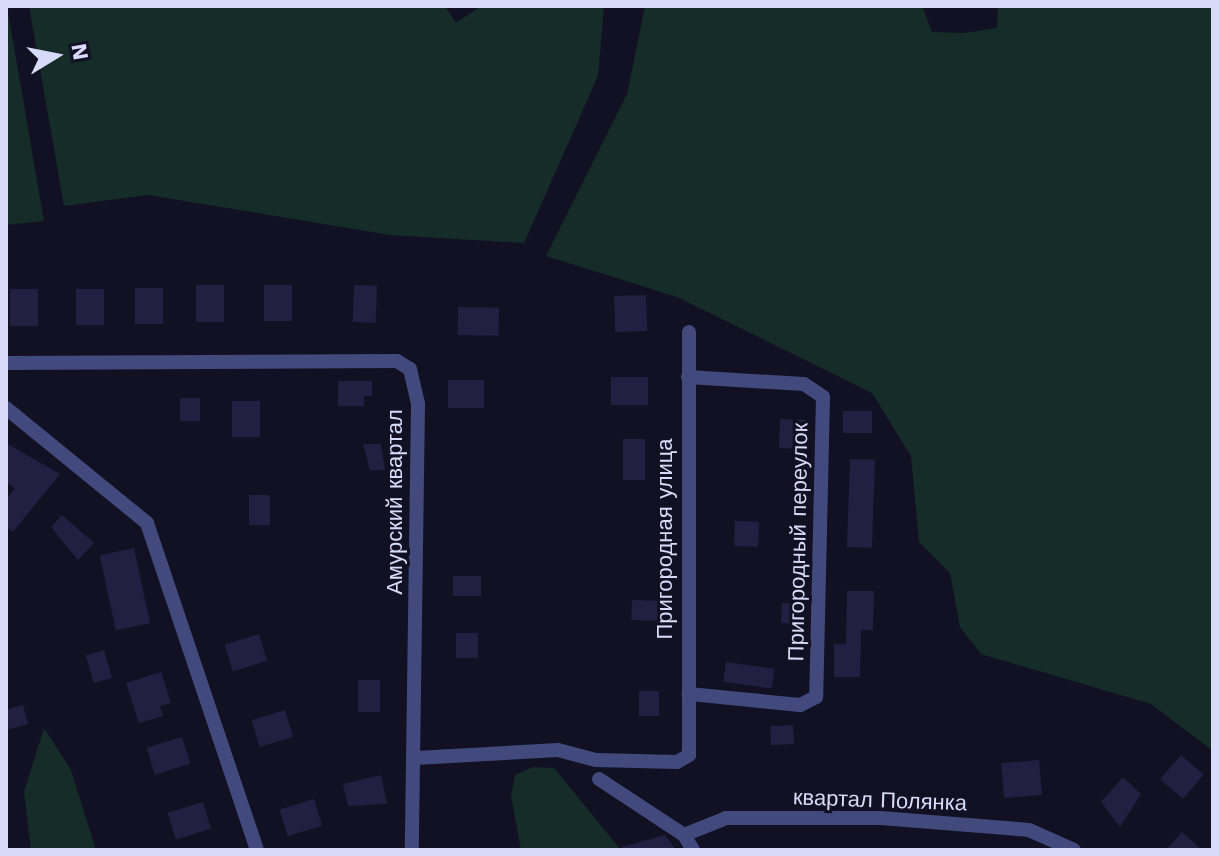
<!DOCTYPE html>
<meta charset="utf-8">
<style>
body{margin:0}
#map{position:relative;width:1219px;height:856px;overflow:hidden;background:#111123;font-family:"Work Sans",sans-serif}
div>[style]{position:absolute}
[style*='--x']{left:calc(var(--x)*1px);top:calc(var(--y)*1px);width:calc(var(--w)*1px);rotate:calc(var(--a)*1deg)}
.green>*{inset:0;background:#152c28}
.building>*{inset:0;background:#212042;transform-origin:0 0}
.minor>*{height:14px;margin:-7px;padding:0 7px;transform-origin:7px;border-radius:7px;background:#424a7d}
span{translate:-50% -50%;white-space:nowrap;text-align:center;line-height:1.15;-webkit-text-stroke:6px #111123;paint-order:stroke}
.street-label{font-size:22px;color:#d8dafa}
.frame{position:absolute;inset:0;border:8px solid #d8dafa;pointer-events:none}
.north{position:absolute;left:16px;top:16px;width:80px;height:80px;-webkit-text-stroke:6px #111123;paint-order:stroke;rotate:80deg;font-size:22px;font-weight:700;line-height:32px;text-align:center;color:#d8dafa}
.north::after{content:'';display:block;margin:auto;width:28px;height:36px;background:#d8dafa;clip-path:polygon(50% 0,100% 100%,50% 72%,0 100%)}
</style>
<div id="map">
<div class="green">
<i style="clip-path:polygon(6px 6px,7px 6px,44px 221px,6px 225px)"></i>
<i style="clip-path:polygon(29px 6px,445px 6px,456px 23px,481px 6px,604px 6px,598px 76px,524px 243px,390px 235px,148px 195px,64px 206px)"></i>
<i style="clip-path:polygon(645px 6px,922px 6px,932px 32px,964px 33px,997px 28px,998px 6px,1213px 6px,1213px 751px,1151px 704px,981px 654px,960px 627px,950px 573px,919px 542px,911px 456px,872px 393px,677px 297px,546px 256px,627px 94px)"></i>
<i style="clip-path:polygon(44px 728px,71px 770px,96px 850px,31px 850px,24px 792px)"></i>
<i style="clip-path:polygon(533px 767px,554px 768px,621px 850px,521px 850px,511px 796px,515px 775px)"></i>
</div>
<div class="building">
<i style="left:196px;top:285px;width:28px;height:37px"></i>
<i style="left:264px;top:285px;width:28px;height:36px"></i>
<i style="left:354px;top:285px;width:23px;height:37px;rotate:2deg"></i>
<i style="left:135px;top:288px;width:28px;height:36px"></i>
<i style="left:10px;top:289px;width:28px;height:37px"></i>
<i style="left:76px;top:289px;width:28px;height:36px"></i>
<i style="left:646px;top:295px;width:36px;height:32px;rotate:88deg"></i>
<i style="left:458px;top:307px;width:41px;height:28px;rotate:1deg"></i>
<i style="left:611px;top:377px;width:37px;height:28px"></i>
<i style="left:448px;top:380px;width:36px;height:28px"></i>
<i style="clip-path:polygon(338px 381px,372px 381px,372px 396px,364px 396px,364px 406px,338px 406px)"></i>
<i style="left:180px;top:398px;width:20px;height:23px"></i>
<i style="left:232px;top:401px;width:28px;height:36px"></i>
<i style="left:843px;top:411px;width:29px;height:22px"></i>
<i style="left:780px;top:419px;width:29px;height:29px;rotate:2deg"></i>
<i style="left:623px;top:439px;width:22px;height:41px"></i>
<i style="clip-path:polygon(6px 443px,60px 474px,13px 532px,6px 527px,6px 499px,15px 489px,6px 481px)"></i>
<i style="clip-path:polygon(363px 444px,381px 444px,385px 470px,370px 470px)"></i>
<i style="left:850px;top:459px;width:25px;height:88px;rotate:2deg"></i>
<i style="left:249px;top:495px;width:21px;height:30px"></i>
<i style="clip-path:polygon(62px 515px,94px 543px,78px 560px,51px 527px)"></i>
<i style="left:735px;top:521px;width:24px;height:25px;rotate:2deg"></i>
<i style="left:134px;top:548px;width:77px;height:35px;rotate:78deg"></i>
<i style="left:453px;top:576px;width:28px;height:20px"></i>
<i style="clip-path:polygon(847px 591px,874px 591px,873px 630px,861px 630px,860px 677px,834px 677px,834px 644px,846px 644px)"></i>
<i style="left:632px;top:600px;width:27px;height:20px;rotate:2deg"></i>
<i style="left:782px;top:603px;width:20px;height:20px;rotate:3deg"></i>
<i style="left:456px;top:633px;width:22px;height:25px"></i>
<i style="left:259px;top:634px;width:28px;height:36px;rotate:73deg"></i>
<i style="left:104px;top:650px;width:29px;height:19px;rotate:74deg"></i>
<i style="left:726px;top:662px;width:49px;height:20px;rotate:8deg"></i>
<i style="clip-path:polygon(161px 672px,171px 703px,160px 706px,163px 716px,139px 723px,126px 683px)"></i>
<i style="left:358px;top:680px;width:22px;height:32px"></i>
<i style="left:639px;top:691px;width:20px;height:25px"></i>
<i style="clip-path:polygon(23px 705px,28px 724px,6px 730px,6px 710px)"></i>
<i style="left:285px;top:710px;width:28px;height:35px;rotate:73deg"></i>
<i style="left:793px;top:725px;width:19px;height:23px;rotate:87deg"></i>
<i style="left:182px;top:737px;width:28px;height:37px;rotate:73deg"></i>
<i style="left:1181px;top:755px;width:30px;height:32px;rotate:41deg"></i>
<i style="left:1039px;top:760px;width:35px;height:38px;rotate:85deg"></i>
<i style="clip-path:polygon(381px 775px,387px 804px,348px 806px,343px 784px)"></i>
<i style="clip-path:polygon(1123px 777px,1141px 794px,1120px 827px,1101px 802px)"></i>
<i style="left:314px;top:799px;width:28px;height:36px;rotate:73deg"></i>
<i style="left:203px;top:802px;width:28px;height:37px;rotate:73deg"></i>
<i style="clip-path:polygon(1182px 832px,1202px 850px,1166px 850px)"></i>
<i style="clip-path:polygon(665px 835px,676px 850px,623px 850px,622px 847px)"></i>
</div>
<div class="minor">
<i style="--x:6;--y:363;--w:391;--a:-0.3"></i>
<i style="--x:397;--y:361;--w:15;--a:32"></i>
<i style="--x:410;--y:369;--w:36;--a:77"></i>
<i style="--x:418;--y:404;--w:446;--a:90.8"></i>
<i style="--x:688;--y:377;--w:116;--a:3.5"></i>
<i style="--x:804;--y:384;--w:23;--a:34"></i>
<i style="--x:823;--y:397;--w:300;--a:91.3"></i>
<i style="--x:816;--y:697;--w:18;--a:153"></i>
<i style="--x:800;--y:705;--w:112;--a:-174.3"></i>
<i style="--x:6;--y:408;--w:182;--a:39.2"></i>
<i style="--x:147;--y:523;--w:345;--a:71.4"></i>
<i style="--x:416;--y:758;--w:142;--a:-3.2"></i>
<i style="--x:558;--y:750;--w:39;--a:15"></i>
<i style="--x:596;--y:760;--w:81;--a:1.4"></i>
<i style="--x:677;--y:762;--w:14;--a:-30"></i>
<i style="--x:689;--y:755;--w:423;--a:-90"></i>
<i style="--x:599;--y:779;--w:102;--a:33.4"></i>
<i style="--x:684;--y:835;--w:17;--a:59"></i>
<i style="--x:684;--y:835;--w:45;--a:-22"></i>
<i style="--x:726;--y:818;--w:155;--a:0"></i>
<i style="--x:881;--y:818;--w:148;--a:4.6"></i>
<i style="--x:1029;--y:830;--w:49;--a:24"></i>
</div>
<div class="street-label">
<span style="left:395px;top:502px;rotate:-90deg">Амурский квартал</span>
<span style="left:665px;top:539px;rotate:-90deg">Пригородная улица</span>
<span style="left:798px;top:542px;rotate:-89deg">Пригородный переулок</span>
<span style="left:880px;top:800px;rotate:2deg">квартал Полянка</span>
</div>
<div class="frame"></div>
<div class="north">N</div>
</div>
